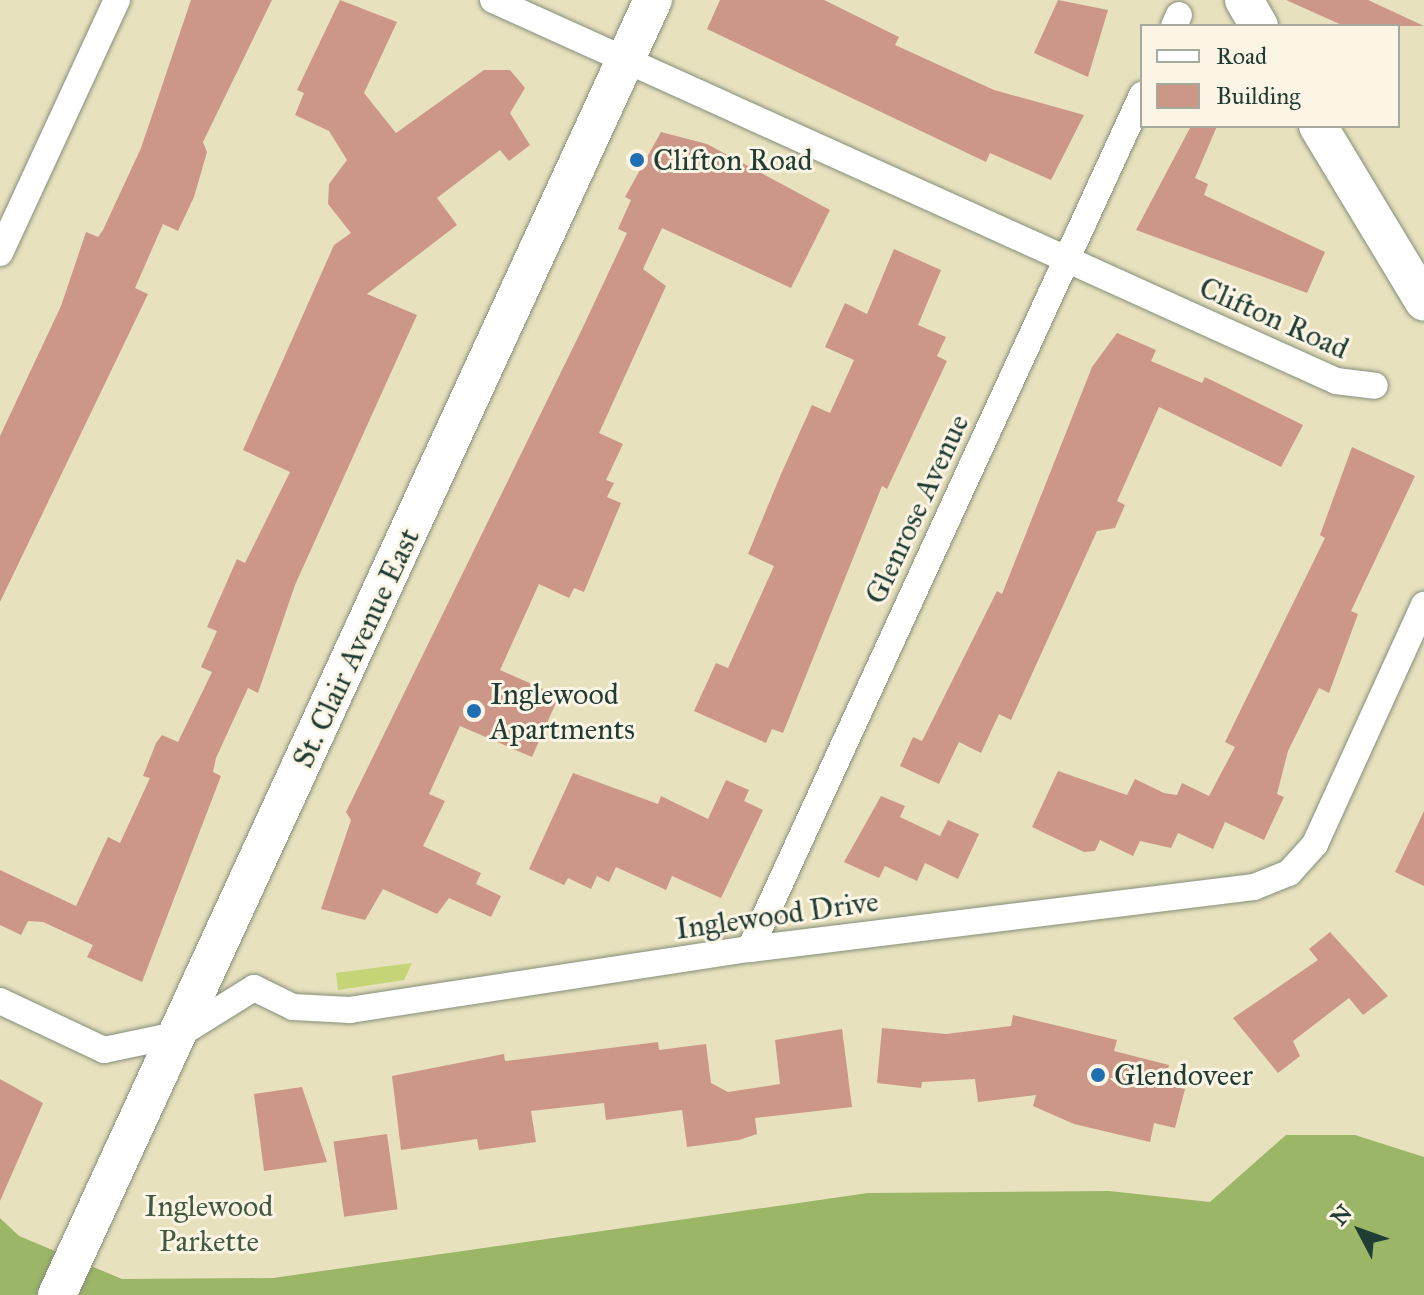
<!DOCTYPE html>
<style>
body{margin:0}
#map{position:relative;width:1424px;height:1295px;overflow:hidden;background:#e8e1be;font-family:"IM FELL Great Primer",serif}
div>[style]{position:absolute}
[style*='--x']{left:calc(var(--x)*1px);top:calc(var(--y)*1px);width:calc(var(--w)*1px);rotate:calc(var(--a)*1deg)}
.green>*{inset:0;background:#c5d476}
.forest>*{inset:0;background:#9cb667}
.building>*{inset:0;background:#cd9787;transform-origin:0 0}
.roads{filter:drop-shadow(0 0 2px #848f79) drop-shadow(0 0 2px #848f79)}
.minor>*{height:26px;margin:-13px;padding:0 13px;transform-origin:13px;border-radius:13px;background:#fff}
.secondary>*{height:38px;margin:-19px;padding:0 19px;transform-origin:19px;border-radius:19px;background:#fff}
.dots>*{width:22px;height:22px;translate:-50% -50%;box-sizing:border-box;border:4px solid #fcf5e5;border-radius:50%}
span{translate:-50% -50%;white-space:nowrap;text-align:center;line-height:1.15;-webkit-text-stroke:6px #fcf5e5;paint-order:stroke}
.poi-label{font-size:30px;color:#1f3d34}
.left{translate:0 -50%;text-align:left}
.street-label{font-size:30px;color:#1f3d34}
.park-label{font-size:30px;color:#405b41}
.legend{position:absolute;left:1140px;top:24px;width:260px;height:104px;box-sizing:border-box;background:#fcf5e5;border:2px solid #a4ab9e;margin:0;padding:10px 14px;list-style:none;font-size:24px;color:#1f3d34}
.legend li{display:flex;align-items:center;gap:16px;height:40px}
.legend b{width:40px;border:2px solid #a4ab9e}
.north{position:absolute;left:1320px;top:1191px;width:80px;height:80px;-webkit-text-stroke:6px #fcf5e5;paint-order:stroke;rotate:311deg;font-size:22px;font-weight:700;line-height:32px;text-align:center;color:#1f3d34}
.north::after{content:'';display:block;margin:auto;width:28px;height:36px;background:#1f3d34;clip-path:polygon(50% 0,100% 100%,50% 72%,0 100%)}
</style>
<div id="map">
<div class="green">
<i style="clip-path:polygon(412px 963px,404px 980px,338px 990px,336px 973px)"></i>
</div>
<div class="forest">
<i style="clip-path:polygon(1286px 1135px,1355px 1135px,1424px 1157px,1424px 1295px,0 1295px,0 1218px,19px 1236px,122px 1279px,273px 1278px,868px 1193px,1109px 1191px,1210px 1202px)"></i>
</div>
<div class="building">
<i style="clip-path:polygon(191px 0,272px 0,203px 142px,207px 152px,194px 197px,178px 231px,163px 224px,135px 288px,148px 294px,0 602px,0 436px,61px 306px,86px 232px,98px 237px,103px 230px,141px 148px)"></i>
<i style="clip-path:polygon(340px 0,397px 22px,364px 93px,396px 133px,484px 70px,510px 70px,525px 88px,510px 113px,530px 145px,509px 161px,500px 150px,437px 198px,457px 225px,367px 294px,417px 315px,295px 585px,258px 693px,248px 688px,216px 758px,213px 772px,221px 776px,142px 982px,87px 957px,93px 945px,43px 922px,28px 921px,21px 935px,0 925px,0 870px,76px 906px,108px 837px,120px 843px,150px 778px,143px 776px,156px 743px,162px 735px,178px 742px,212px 672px,201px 667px,217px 631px,207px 627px,237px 559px,245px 563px,290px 472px,243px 450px,334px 245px,351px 233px,328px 204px,329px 184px,347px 160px,329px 131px,295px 115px,304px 93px,297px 90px)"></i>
<i style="clip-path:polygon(720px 0,824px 0,899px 37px,895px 45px,994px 90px,1084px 115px,1051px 180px,990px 153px,986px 162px,707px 29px)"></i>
<i style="clip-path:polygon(1058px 0,1108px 10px,1088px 77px,1034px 53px)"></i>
<i style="clip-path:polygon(1286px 0,1368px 0,1424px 26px,1344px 26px)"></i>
<i style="clip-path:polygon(1191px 126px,1217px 126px,1195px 178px,1208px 184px,1204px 195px,1325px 252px,1307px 293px,1136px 230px)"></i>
<i style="clip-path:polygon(661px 132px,707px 144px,830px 210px,791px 288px,662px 228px,643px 269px,666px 286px,599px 433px,623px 444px,606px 480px,614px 483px,607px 497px,621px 503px,584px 592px,574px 588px,569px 598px,539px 584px,500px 670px,559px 696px,532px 757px,460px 726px,429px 794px,445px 801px,423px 846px,481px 873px,476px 884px,501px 896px,491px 917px,449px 898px,437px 914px,383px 889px,365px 920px,321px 909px,351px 820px,346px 812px,583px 327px,627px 233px,618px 229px,631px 200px,625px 197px)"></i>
<i style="clip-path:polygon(894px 249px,941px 270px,918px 325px,946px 337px,937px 356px,947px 361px,887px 489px,882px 486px,783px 733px,772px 729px,766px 743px,694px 711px,716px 663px,728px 668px,774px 566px,748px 554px,781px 474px,812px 405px,830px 413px,854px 360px,825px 347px,845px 303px,867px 314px)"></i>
<i style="clip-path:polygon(1117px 333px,1156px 350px,1151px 361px,1202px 383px,1205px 377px,1303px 425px,1281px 467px,1159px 407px,1117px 501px,1125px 505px,1115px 528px,1097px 531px,1011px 720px,999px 714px,981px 753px,959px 742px,939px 784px,900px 766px,913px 737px,922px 741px,997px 591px,1002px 594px,1092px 367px)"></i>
<i style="clip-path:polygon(1352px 447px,1415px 476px,1351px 611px,1358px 614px,1329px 693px,1319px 688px,1288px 751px,1277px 794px,1284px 797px,1264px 840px,1225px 822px,1213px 849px,1178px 833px,1171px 848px,1140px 841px,1133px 856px,1100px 840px,1095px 851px,1084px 852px,1032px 827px,1058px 771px,1127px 795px,1135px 779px,1164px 793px,1177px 795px,1182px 783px,1209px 796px,1235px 747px,1225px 742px,1325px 538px,1320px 535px)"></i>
<i style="clip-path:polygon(573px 773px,658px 804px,661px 796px,708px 819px,726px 780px,749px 790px,744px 801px,763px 810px,721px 898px,672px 876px,666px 890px,616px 867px,609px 882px,597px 876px,591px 889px,568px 878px,564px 885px,529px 869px)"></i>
<i style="clip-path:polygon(881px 796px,905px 806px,900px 817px,940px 836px,948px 820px,979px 834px,958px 879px,925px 863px,917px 881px,885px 866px,879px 878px,844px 862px)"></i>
<i style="clip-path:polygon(1424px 811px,1424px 886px,1395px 872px)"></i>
<i style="clip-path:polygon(1330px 932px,1388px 996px,1363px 1015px,1349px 998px,1293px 1041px,1300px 1056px,1278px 1073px,1233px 1018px,1318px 960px,1309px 949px)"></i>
<i style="clip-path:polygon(1013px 1015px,1117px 1040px,1114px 1051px,1169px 1065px,1164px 1084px,1185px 1089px,1175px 1128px,1154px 1123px,1150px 1142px,1074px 1124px,1033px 1106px,1036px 1095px,978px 1102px,975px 1079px,922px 1082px,921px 1088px,877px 1083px,882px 1028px,946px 1034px,1011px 1026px)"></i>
<i style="clip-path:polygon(842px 1029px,852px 1107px,755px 1118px,757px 1134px,739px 1140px,687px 1147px,682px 1110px,606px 1120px,604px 1103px,531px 1111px,536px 1142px,479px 1150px,477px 1139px,401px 1150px,392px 1076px,504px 1054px,505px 1061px,658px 1042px,659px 1050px,706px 1044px,711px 1083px,728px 1092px,780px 1084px,775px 1040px)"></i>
<i style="clip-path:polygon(0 1079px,43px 1103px,0 1201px)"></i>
<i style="clip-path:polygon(302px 1087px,327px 1162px,264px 1171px,254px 1094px)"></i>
<i style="left:387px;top:1134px;width:76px;height:54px;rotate:82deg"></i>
</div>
<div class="roads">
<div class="minor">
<i style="--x:493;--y:0;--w:925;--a:24.32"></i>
<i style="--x:1336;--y:381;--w:39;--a:7"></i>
<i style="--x:1174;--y:26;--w:12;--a:-66"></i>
<i style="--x:0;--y:253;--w:279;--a:-65.2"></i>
<i style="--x:750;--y:949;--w:940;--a:-65.34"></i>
<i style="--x:0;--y:1001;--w:115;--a:25.2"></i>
<i style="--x:104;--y:1050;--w:78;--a:-11.9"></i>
<i style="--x:180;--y:1034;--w:87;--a:-31.9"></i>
<i style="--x:254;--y:988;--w:43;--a:26"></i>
<i style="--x:293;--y:1007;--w:57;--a:3"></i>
<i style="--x:350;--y:1010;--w:405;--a:-8.7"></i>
<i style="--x:750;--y:949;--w:508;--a:-7.01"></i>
<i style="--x:1254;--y:887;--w:38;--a:-22"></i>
<i style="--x:1289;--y:873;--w:39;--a:-48"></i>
<i style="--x:1315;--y:844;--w:263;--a:-65.5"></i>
</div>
<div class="secondary">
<i style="--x:1244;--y:0;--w:30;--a:60"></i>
<i style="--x:1318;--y:126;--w:205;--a:58.9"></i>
<i style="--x:57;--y:1295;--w:1426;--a:-65.29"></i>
</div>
</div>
<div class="dots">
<i style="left:637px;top:160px;background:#1f6fb2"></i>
<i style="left:474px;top:711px;background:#1f6fb2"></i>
<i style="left:1098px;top:1075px;background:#1f6fb2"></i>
</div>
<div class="poi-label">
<span class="left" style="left:653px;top:160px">Clifton Road</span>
<span class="left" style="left:490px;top:711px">Inglewood<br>Apartments</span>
<span class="left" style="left:1114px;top:1075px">Glendoveer</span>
</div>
<div class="street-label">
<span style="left:1274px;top:318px;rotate:24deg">Clifton Road</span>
<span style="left:917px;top:509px;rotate:-65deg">Glenrose Avenue</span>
<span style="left:356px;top:648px;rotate:-65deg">St. Clair Avenue East</span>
<span style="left:777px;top:915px;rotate:-8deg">Inglewood Drive</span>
</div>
<div class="park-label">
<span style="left:209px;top:1223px">Inglewood<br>Parkette</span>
</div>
<ul class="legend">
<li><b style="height:10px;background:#fff"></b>Road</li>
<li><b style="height:22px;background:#cd9787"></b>Building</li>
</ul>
<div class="north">N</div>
</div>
